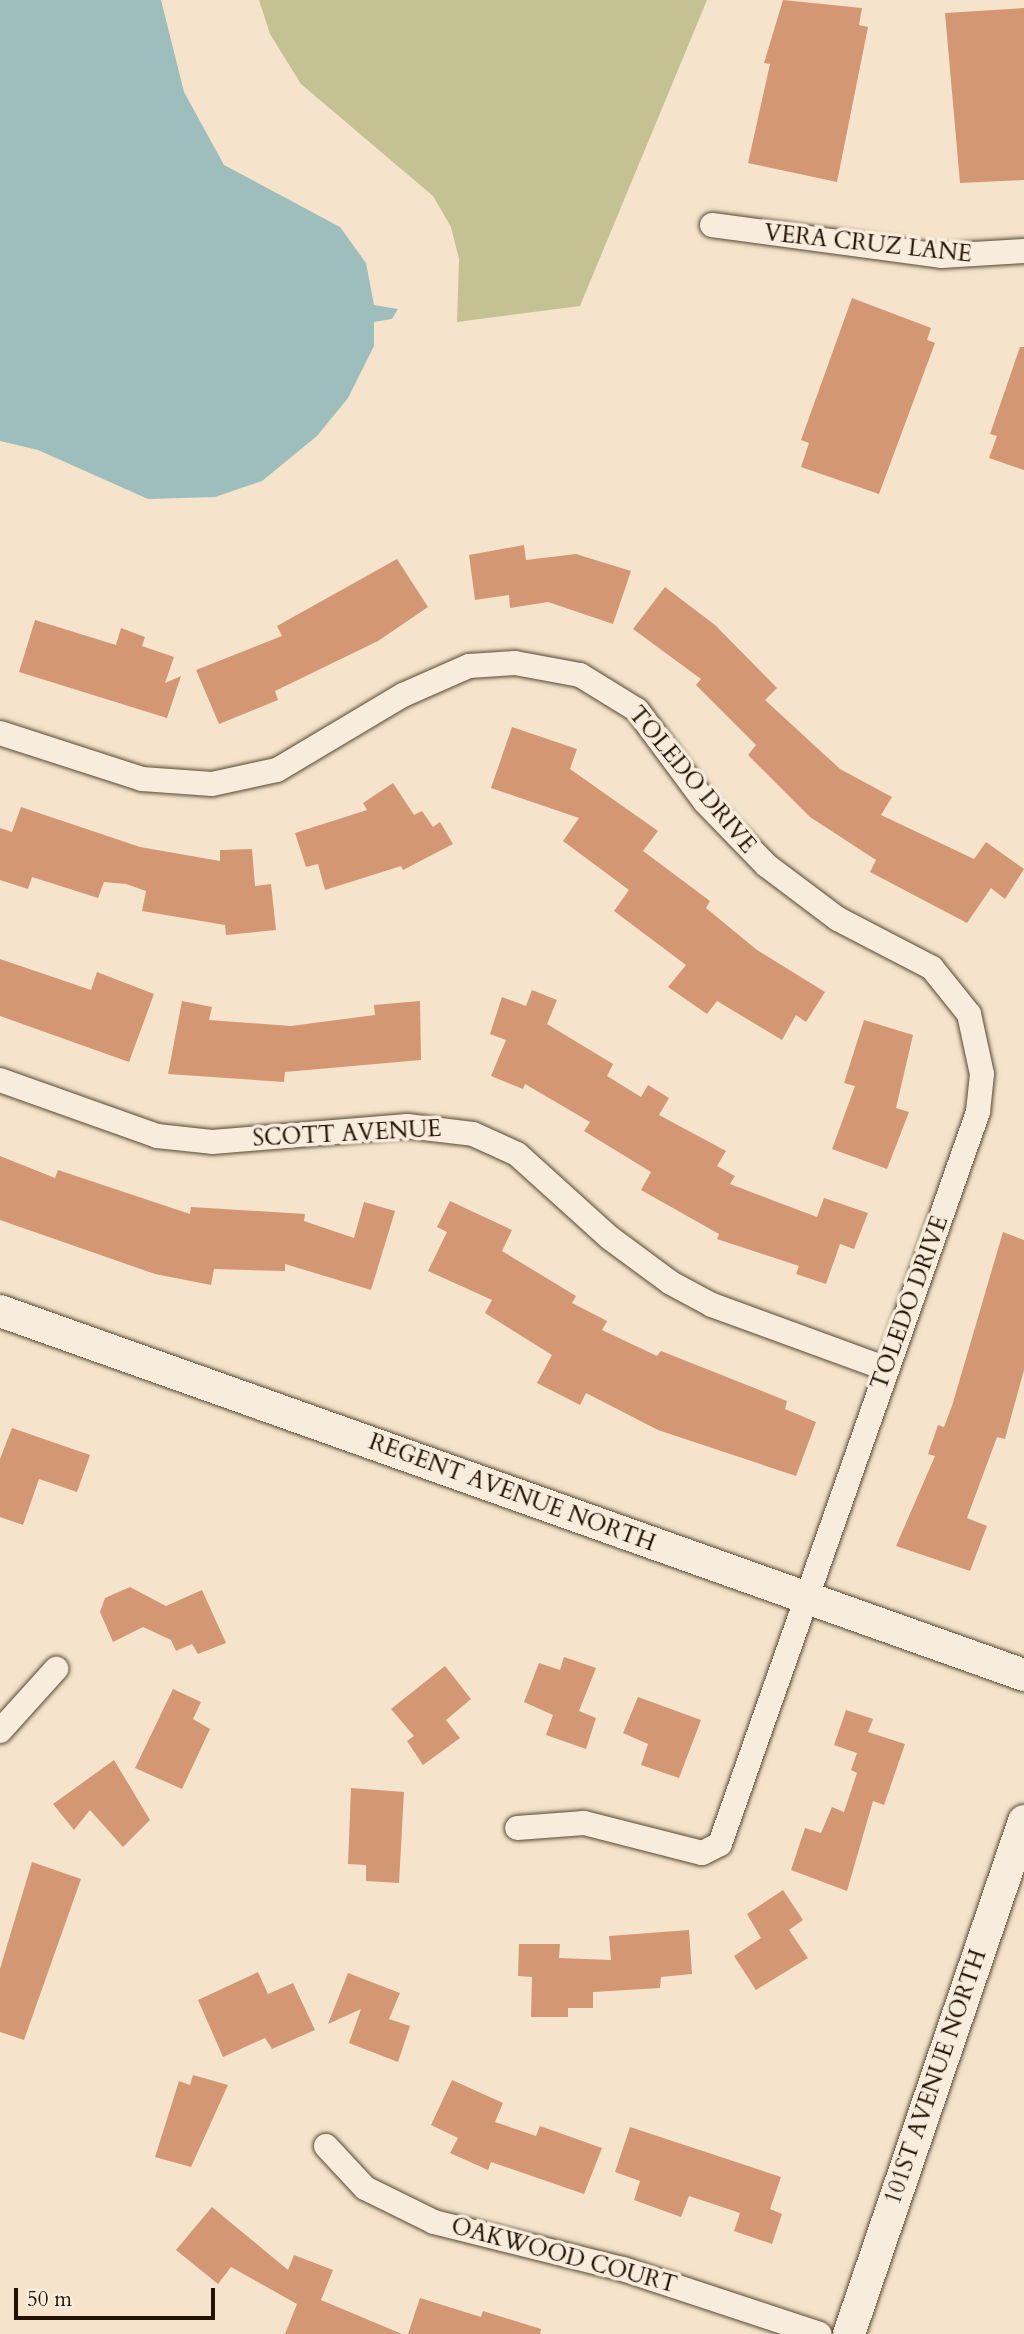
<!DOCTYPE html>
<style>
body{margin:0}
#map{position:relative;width:1024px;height:2334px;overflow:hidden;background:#f5e4cb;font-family:Cardo,serif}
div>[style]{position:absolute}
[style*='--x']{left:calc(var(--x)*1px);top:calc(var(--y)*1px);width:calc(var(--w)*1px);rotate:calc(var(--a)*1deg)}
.green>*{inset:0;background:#c4c192}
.water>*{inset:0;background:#9dbebd}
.building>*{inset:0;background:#d39774}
.roads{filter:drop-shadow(0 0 2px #584733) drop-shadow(0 0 2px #584733)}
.minor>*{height:24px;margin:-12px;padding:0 12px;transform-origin:12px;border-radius:12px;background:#f8eddd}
.tertiary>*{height:32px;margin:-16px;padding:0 16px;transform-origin:16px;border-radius:16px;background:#f8eddd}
span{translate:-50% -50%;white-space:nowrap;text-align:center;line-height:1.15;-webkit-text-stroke:7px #f8eddd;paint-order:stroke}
.street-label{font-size:23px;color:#231300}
.scale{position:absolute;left:14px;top:2288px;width:201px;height:32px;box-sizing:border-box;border:4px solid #231300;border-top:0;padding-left:9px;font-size:21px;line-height:24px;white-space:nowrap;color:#231300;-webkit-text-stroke:5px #f8eddd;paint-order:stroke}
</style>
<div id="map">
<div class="green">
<i style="clip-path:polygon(259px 0,707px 0,580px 306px,457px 322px,459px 259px,451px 227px,433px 196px,301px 84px,270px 34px)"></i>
</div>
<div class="water">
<i style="clip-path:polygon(0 0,161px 0,184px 92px,224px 165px,340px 227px,366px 263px,374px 305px,398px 309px,392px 319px,374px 322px,374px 346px,348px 398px,317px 436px,262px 481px,215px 497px,148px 499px,38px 450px,0 441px)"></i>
</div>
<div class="building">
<i style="clip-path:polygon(783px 0,862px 8px,859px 25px,868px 27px,837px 182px,748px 163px,770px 64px,764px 63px)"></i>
<i style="clip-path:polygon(1024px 8px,1024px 180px,960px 183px,945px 13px)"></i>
<i style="clip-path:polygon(852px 298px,931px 328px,927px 340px,935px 343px,879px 494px,801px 467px,809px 443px,801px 440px)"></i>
<i style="clip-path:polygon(1020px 347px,1024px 347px,1024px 470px,989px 458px,997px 436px,990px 434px)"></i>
<i style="clip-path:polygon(524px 545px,526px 560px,576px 554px,631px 571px,613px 624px,548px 602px,510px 608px,509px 595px,475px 600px,469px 555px)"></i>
<i style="clip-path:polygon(397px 559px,428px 607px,378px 641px,275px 691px,278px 700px,219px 724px,196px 670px,282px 636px,277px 626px)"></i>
<i style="clip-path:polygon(665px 587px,715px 625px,777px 688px,765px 700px,840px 769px,892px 797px,881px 815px,974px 859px,986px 842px,1024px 869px,1005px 899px,991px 888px,967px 923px,870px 872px,876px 860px,810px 817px,748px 755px,756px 745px,696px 685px,701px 679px,633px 629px)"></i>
<i style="clip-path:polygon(35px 620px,116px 645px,121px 628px,145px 637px,142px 646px,174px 657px,165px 683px,181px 676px,167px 718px,19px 672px)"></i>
<i style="clip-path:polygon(512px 727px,577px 749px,570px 769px,658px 831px,643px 851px,710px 901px,706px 908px,757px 950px,825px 992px,806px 1022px,796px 1015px,782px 1040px,717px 1001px,707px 1014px,668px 987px,686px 965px,614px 911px,629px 890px,563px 841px,579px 818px,491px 788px)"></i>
<i style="clip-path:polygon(393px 783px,414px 815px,422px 811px,433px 827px,440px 822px,453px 844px,403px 870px,401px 866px,325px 890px,318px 864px,306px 867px,295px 833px,367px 810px,363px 803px)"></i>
<i style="clip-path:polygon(21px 807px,140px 847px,220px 861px,220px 850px,252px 849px,255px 886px,271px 884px,276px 930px,226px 935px,225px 925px,142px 911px,146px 891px,126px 884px,104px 882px,98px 898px,32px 877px,28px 889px,0 880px,0 828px,12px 832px)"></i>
<i style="clip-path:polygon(0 959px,91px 990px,97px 972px,154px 994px,129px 1062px,0 1016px)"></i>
<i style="clip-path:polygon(532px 990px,557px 1000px,547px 1024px,613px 1064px,607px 1076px,641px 1097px,648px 1085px,669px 1098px,659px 1115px,726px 1151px,717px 1166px,735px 1176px,730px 1184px,817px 1217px,824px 1198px,868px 1213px,854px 1249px,840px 1244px,826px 1284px,796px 1274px,799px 1266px,717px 1239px,719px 1234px,641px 1190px,651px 1172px,584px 1131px,590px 1122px,525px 1084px,523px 1089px,491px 1076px,506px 1040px,490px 1034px,502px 997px,526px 1006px)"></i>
<i style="clip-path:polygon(182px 1001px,212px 1007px,209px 1020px,291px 1026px,375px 1015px,374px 1005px,420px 1001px,421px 1060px,285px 1072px,284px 1082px,168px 1074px)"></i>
<i style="clip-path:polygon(864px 1020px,913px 1035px,896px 1108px,909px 1112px,887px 1169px,832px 1149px,855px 1086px,844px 1083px)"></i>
<i style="clip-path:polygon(0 1156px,55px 1178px,58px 1170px,190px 1214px,191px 1207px,305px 1214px,304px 1221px,354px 1238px,364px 1202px,395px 1211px,371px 1290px,285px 1264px,285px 1271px,214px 1269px,211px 1285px,155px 1274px,0 1220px)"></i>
<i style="clip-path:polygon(450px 1201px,512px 1230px,502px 1251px,576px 1296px,572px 1303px,607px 1321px,602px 1330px,657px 1356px,661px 1351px,787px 1401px,785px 1409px,816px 1422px,796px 1476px,658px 1430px,586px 1393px,580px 1405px,537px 1383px,552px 1355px,485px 1313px,492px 1300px,428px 1271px,447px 1232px,437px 1227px)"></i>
<i style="clip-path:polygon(1003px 1232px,1024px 1240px,1024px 1370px,1005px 1439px,997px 1437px,967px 1518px,987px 1526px,970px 1571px,896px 1546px,935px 1456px,928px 1454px,938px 1425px,944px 1427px,952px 1406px)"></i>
<i style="clip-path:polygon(12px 1428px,90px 1455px,77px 1492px,39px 1479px,23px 1525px,0 1517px,0 1459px)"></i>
<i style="clip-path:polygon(130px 1587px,166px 1606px,202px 1590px,226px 1643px,198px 1654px,192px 1644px,176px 1651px,171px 1640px,143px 1627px,113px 1642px,100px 1612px,105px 1598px)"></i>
<i style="clip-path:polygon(564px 1657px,596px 1668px,579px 1711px,596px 1718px,586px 1749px,546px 1735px,553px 1715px,524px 1702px,539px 1663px,560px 1670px)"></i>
<i style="clip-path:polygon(445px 1666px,471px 1699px,446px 1720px,460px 1738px,423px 1765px,407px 1741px,414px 1736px,391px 1709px)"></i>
<i style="clip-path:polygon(173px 1689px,201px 1702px,193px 1719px,210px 1729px,182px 1789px,135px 1768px)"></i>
<i style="clip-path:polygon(638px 1697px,701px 1720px,679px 1778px,641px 1765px,648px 1744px,623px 1733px)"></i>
<i style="clip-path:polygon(846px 1710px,873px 1719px,868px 1732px,905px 1744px,884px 1805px,873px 1801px,847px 1891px,791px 1870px,805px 1828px,821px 1833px,832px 1807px,844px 1812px,857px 1773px,851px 1770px,857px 1753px,834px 1745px)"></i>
<i style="clip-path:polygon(114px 1760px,150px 1820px,123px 1847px,90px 1810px,74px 1830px,53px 1804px)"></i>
<i style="clip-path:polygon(351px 1788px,404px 1792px,399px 1883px,366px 1881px,366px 1865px,348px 1864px)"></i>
<i style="clip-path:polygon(32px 1862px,81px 1879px,24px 2040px,0 2032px,0 1969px)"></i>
<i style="clip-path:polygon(783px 1890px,803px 1920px,789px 1930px,808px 1958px,756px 1990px,734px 1956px,761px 1938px,747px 1914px)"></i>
<i style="clip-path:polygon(689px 1930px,692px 1974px,661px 1977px,660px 1988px,593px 1992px,593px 2008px,568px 2008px,568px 2017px,531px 2017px,532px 1977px,518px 1976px,519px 1944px,560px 1944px,559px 1958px,611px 1960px,609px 1936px)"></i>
<i style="clip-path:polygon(258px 1972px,268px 1994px,293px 1983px,315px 2030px,272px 2049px,265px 2038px,223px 2057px,198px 2000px)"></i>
<i style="clip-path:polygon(348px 1973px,400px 1993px,389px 2019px,410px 2026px,398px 2062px,349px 2043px,361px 2009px,328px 2024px)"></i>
<i style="clip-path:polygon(193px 2075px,228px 2085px,191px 2167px,155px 2157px,179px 2081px,190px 2085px)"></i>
<i style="clip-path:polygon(452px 2080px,503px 2103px,495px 2122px,536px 2136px,540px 2126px,602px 2148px,584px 2194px,491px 2162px,488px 2170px,450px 2153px,458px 2138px,431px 2125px)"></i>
<i style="clip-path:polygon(630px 2127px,781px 2177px,770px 2209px,782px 2214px,772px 2244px,734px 2231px,740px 2213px,689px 2196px,681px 2217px,634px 2200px,640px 2181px,615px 2172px)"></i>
<i style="clip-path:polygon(212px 2207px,288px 2270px,294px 2255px,333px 2270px,321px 2300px,402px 2334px,285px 2334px,297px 2304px,231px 2267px,218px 2284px,176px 2250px)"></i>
<i style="clip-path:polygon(420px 2298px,481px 2317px,483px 2311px,541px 2329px,540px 2334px,408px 2334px)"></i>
</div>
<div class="roads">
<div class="minor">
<i style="--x:712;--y:225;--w:231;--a:7.7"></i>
<i style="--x:941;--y:256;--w:83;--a:-3.4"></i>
<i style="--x:0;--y:733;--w:149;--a:17.9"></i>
<i style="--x:142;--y:779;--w:70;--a:4.1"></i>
<i style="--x:212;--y:784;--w:66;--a:-12.2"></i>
<i style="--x:277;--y:770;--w:147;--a:-30.8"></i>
<i style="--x:403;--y:695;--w:72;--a:-23.7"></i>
<i style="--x:469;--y:666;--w:46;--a:-3.7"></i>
<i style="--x:515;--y:663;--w:66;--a:10.5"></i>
<i style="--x:580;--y:675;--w:67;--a:31.6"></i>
<i style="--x:637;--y:710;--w:114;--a:53.5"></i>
<i style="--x:705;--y:802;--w:88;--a:45.9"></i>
<i style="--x:766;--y:865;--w:90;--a:36.9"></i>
<i style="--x:838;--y:919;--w:106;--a:27.5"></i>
<i style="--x:932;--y:968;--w:59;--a:51.2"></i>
<i style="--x:969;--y:1014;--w:61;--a:77.8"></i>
<i style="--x:982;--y:1074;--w:38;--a:96"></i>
<i style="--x:978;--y:1112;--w:776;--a:109.42"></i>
<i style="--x:720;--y:1844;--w:20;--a:153"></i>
<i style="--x:702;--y:1853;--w:122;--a:-165.7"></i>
<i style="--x:584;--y:1823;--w:67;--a:175.7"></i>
<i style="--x:0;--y:1080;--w:167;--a:19.6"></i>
<i style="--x:157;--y:1136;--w:55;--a:6.2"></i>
<i style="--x:212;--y:1142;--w:196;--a:-4.7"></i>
<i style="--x:407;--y:1126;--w:66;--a:6.9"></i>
<i style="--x:473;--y:1134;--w:48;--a:24.4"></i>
<i style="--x:517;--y:1154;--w:125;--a:42.1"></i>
<i style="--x:610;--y:1238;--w:76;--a:36.4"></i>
<i style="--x:671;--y:1283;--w:47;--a:28.2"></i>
<i style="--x:712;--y:1305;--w:186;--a:20.1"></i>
<i style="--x:0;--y:1731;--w:84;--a:-47.9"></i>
<i style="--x:326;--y:2146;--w:57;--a:47.1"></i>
<i style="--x:365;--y:2188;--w:77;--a:26.2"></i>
<i style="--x:434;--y:2222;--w:195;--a:14"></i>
<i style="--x:623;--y:2269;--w:207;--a:18.3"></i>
</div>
<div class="tertiary">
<i style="--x:0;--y:1311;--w:1087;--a:19.57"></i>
<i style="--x:849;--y:2334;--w:542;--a:-71.16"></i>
</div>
</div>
<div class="street-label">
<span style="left:868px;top:244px;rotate:6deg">VERA CRUZ LANE</span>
<span style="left:692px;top:780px;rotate:50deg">TOLEDO DRIVE</span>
<span style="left:347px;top:1134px;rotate:-3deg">SCOTT AVENUE</span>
<span style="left:910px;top:1303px;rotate:-70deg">TOLEDO DRIVE</span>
<span style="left:512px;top:1493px;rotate:20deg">REGENT AVENUE NORTH</span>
<span style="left:936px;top:2077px;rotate:-71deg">101ST AVENUE NORTH</span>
<span style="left:564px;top:2256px;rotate:15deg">OAKWOOD COURT</span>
</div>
<div class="scale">50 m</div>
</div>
